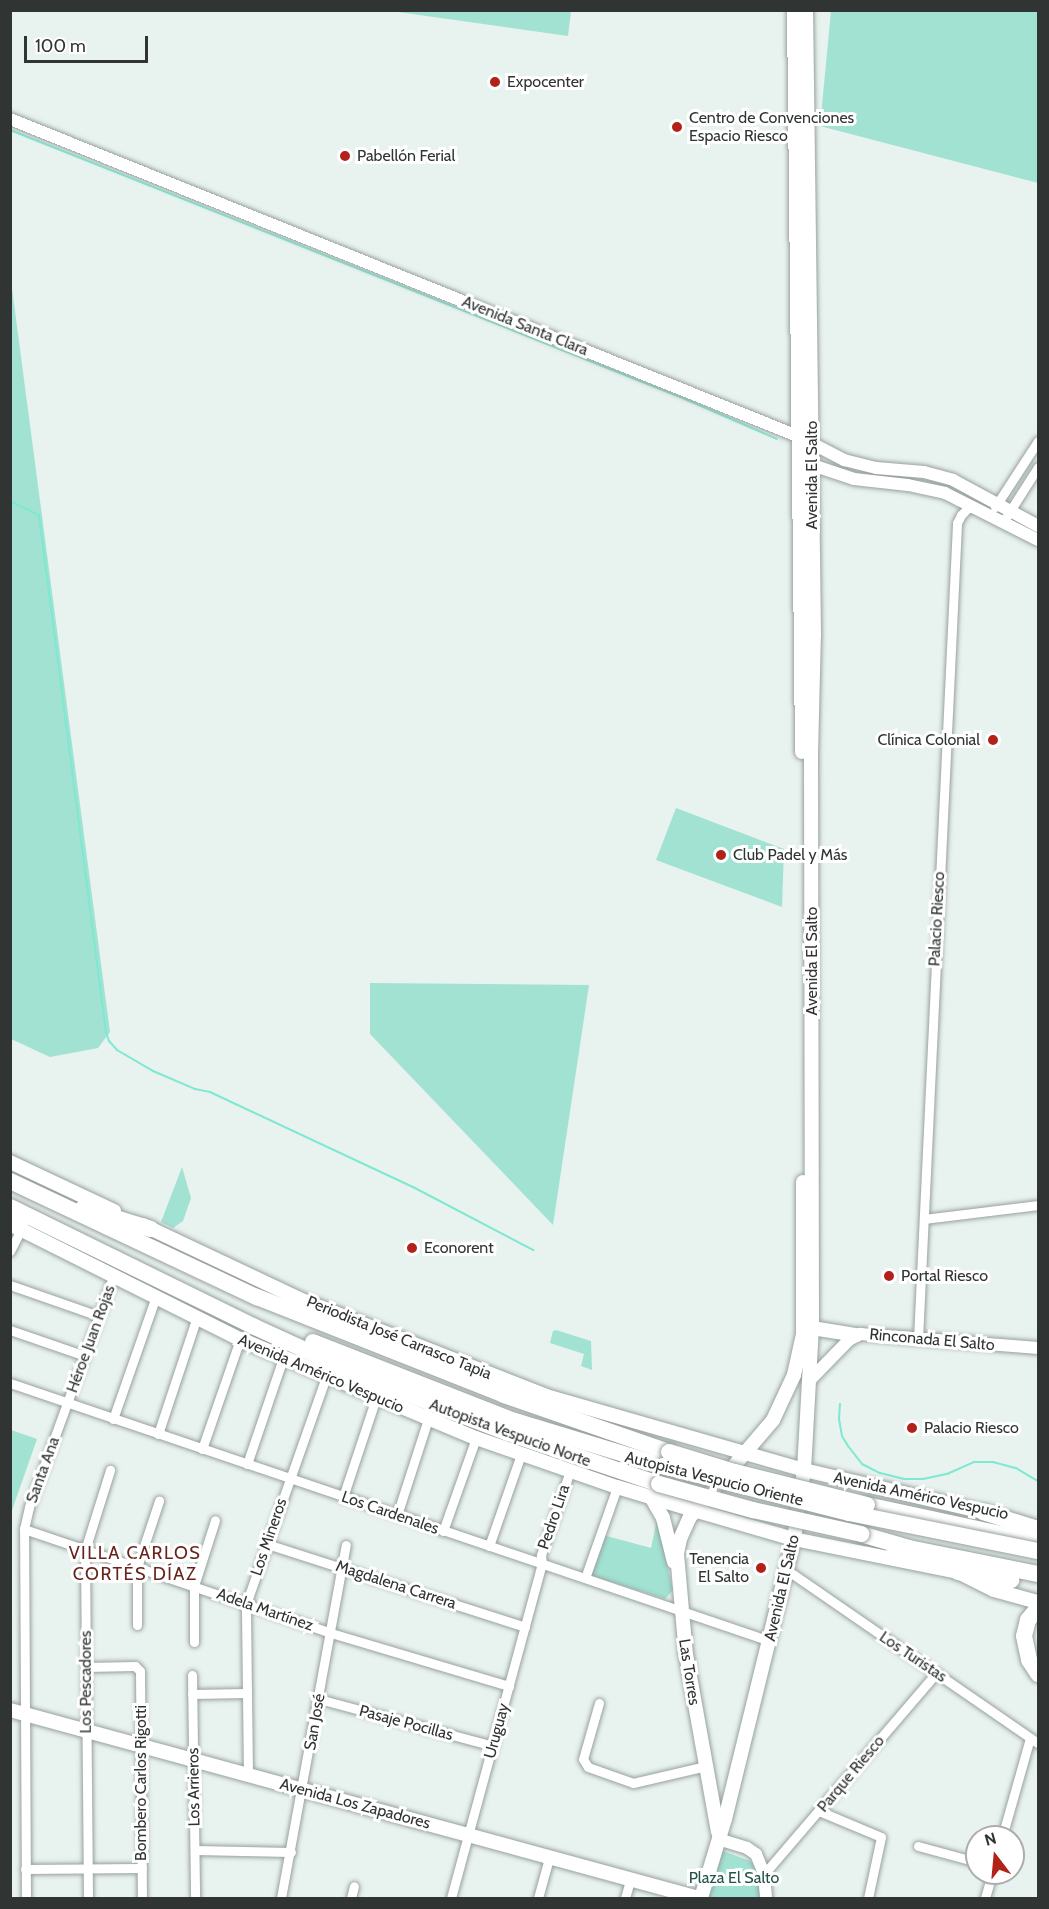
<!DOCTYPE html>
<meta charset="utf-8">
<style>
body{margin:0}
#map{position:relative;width:1049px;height:1909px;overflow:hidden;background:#e8f2ef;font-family:Cabin,sans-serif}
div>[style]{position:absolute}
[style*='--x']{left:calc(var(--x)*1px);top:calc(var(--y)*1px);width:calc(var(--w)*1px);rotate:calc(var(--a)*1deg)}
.green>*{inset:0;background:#a1e2d2}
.stream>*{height:2px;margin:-1px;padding:0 1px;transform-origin:1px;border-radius:1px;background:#7ee8d1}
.roads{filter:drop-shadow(0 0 2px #98a19f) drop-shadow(0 0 2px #98a19f)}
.minor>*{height:9px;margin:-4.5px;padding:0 4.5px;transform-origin:4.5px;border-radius:4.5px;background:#fff}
.tertiary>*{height:12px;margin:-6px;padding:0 6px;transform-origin:6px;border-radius:6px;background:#fff}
.secondary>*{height:14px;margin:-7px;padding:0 7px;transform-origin:7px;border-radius:7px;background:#fff}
.motorway>*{height:16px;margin:-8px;padding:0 8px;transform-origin:8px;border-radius:8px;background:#fff}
.bridges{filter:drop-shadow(0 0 2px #98a19f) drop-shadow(0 0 2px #98a19f)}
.motorway-bridge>*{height:16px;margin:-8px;padding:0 8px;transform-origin:8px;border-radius:8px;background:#fff}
.dots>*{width:16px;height:16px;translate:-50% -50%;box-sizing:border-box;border:3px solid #fff;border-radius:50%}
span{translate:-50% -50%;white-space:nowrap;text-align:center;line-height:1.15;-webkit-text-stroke:6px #fff;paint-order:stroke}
.poi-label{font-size:16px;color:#303433}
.left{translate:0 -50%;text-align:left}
.right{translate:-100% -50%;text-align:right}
.street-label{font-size:16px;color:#303433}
.park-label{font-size:16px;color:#245349}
.neighbourhood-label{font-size:18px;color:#68241c;letter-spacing:1.5px}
.frame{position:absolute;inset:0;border:12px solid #303433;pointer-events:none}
.north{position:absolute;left:965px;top:1825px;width:60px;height:60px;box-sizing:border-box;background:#fff;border:2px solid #acaead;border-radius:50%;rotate:344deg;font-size:16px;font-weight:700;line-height:24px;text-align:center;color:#303433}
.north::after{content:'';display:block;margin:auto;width:21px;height:27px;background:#b12218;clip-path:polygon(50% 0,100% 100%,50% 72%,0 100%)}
.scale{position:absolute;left:24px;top:36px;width:124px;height:27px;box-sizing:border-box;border:3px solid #303433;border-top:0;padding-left:8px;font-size:18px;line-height:21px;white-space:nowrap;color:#303433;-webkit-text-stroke:4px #fff;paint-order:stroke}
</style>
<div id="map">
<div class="green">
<i style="clip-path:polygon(391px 11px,571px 10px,571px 11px,568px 36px)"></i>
<i style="clip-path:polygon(831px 11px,1038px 11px,1038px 183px,820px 126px)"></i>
<i style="clip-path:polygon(11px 281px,110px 1032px,98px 1048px,50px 1057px,11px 1039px)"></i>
<i style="clip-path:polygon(676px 808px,784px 849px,782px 907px,656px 860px)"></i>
<i style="clip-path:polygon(370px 983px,589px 985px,553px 1225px,370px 1034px)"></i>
<i style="clip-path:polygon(182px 1167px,191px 1198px,183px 1221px,173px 1228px,161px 1222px)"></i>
<i style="clip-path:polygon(556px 1330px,591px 1341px,592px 1370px,581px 1366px,584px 1354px,550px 1343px,553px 1331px)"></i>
<i style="clip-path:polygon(11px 1430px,37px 1439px,11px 1513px,10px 1430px)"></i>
<i style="clip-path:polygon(657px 1520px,673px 1590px,665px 1599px,590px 1575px,603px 1535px,651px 1548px)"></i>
<i style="clip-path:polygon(720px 1850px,750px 1861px,756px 1867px,761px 1898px,708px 1898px)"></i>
</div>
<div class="stream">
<i style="--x:10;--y:130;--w:727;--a:21.73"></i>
<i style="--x:685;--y:399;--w:100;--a:23.5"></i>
<i style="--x:10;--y:501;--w:32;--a:26"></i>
<i style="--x:39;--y:515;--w:521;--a:82.62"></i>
<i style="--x:106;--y:1032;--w:9;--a:72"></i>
<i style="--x:109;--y:1041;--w:12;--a:48"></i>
<i style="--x:117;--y:1050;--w:42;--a:30.3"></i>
<i style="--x:153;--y:1071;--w:46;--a:23.2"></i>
<i style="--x:195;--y:1089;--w:15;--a:11"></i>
<i style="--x:210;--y:1092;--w:224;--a:25.1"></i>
<i style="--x:413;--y:1187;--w:136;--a:27.7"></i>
<i style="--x:840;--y:1404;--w:15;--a:94"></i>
<i style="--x:839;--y:1419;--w:17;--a:80"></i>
<i style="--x:842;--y:1436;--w:12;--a:59"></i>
<i style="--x:848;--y:1446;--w:23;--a:52"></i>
<i style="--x:862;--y:1464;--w:20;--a:27"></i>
<i style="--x:880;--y:1473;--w:25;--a:14"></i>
<i style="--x:904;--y:1479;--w:19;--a:0"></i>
<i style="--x:923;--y:1479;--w:25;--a:-12"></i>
<i style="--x:947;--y:1474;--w:30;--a:-24"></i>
<i style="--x:974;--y:1462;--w:19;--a:0"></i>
<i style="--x:993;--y:1462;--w:24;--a:15"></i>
<i style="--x:1016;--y:1468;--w:26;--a:31"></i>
</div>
<div class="roads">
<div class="minor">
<i style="--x:995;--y:507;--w:79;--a:-56.9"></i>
<i style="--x:1003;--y:522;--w:65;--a:-57.5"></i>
<i style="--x:924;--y:1219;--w:115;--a:-7"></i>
<i style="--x:10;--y:1251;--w:25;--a:-63"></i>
<i style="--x:10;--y:1285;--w:94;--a:19.2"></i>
<i style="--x:10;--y:1330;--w:79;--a:19.1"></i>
<i style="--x:918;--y:1339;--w:817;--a:-87.26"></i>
<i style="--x:957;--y:523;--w:9;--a:-63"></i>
<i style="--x:961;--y:515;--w:14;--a:-45"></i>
<i style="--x:10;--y:1383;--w:803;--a:18.75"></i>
<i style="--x:113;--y:1419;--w:130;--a:-70.7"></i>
<i style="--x:158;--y:1434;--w:123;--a:-71.6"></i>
<i style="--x:202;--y:1449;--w:116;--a:-70.9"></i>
<i style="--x:247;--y:1464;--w:112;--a:-71.2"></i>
<i style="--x:343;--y:1497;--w:104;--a:-71.6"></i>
<i style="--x:397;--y:1515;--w:101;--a:-72.1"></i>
<i style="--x:24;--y:1529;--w:324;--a:18.7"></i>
<i style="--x:331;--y:1633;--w:186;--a:16.6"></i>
<i style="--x:443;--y:1531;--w:99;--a:-70.5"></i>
<i style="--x:267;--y:1544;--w:271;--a:17.8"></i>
<i style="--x:489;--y:1546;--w:97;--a:-70.8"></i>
<i style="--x:787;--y:1570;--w:305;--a:34.6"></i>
<i style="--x:585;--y:1578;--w:96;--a:-70.6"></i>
<i style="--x:137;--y:1625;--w:58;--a:-90"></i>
<i style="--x:137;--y:1567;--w:70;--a:-71.6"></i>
<i style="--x:194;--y:1642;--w:56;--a:-90"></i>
<i style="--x:194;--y:1586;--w:69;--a:-72.3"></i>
<i style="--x:86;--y:1667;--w:49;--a:-1.2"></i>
<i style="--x:135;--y:1666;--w:7;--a:45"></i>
<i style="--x:140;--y:1671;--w:227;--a:89.5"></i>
<i style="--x:192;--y:1675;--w:223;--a:89.2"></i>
<i style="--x:192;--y:1694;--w:54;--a:-1.1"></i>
<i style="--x:319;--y:1699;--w:180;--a:15.1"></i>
<i style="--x:599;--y:1703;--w:58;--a:105.9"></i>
<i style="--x:583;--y:1759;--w:9;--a:58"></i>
<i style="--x:588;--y:1767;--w:48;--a:19.6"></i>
<i style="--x:633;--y:1783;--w:75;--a:-13.1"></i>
<i style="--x:248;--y:1775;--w:171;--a:-90.7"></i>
<i style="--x:246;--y:1604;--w:241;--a:-70.6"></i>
<i style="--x:819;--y:1811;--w:67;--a:22.8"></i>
<i style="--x:881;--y:1837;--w:62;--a:102"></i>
<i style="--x:1002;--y:1837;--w:103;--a:-74.2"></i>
<i style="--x:918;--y:1846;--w:61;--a:15.2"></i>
<i style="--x:195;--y:1850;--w:96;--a:1.2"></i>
<i style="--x:25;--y:1869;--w:117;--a:-0.5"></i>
<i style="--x:764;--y:1874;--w:265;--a:-49.4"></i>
<i style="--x:26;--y:1898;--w:369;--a:-90.3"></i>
<i style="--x:24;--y:1529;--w:23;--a:-77"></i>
<i style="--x:29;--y:1507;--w:247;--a:-69.9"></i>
<i style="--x:88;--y:1898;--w:348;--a:-90.5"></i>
<i style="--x:85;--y:1550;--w:84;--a:-72.6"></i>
<i style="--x:281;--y:1898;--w:359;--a:-79.6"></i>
<i style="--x:351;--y:1898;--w:12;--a:-76"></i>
<i style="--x:451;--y:1898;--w:346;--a:-74.8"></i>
<i style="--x:542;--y:1564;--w:9;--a:-96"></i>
<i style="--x:541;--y:1555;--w:89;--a:-71"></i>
<i style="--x:538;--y:1898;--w:41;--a:-74.6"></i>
<i style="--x:625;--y:1898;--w:19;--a:-74"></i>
<i style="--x:985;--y:1898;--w:26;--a:-74"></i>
</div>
<div class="tertiary">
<i style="--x:10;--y:119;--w:852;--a:21.93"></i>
<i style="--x:800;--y:437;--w:50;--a:27.6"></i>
<i style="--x:844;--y:460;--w:33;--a:14"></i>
<i style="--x:876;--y:468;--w:48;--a:4.8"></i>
<i style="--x:924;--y:472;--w:30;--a:15"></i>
<i style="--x:953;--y:480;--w:97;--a:28.4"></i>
<i style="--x:803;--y:462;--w:54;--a:18.4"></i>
<i style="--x:854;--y:479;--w:54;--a:6.3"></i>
<i style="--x:908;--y:485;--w:38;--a:12"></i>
<i style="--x:945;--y:493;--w:104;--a:26.8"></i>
<i style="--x:808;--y:1382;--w:59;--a:-45.7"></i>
<i style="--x:849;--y:1340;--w:13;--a:-29"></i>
<i style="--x:860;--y:1334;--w:179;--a:4.5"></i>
<i style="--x:718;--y:1839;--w:30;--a:17"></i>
<i style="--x:747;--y:1848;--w:11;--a:34"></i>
<i style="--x:756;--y:1854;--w:22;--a:68"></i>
<i style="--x:764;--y:1874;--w:24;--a:85"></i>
</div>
<div class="secondary">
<i style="--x:794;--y:10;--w:742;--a:89.38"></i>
<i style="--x:10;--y:1162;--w:115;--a:25.2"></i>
<i style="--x:12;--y:1225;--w:255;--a:26.6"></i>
<i style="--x:240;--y:1339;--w:256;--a:22.8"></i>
<i style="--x:476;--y:1438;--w:149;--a:19.2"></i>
<i style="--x:617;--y:1487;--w:73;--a:16.7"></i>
<i style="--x:687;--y:1508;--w:111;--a:16.2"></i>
<i style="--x:794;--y:1539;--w:167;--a:11.4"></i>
<i style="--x:958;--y:1572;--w:40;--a:26.6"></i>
<i style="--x:994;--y:1590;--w:46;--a:15.3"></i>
<i style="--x:143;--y:1225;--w:178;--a:25.3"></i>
<i style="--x:304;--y:1301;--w:260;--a:21.4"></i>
<i style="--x:546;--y:1396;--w:268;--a:16"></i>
<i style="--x:804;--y:1470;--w:184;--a:13.2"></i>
<i style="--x:812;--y:1328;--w:45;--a:9"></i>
<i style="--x:651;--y:1497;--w:24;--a:60"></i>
<i style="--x:663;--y:1518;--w:45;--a:76"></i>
<i style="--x:10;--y:1710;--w:714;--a:15.26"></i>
<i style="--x:718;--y:1832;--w:180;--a:-100.2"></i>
<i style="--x:686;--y:1655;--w:101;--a:-95.1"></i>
<i style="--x:677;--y:1554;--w:15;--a:-79"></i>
<i style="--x:680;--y:1539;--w:24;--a:-66"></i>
<i style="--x:690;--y:1517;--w:128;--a:-49.4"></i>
<i style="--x:773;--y:1420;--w:50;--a:-65"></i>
<i style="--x:794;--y:1375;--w:42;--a:-77.6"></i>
<i style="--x:803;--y:1334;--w:152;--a:-90"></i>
<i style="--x:701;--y:1898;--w:83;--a:-73.1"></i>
<i style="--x:725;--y:1819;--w:288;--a:-76.2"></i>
<i style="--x:794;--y:1539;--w:70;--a:-81.8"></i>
<i style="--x:804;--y:1470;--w:142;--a:-86.8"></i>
<i style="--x:812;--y:1328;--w:574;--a:-90.1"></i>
<i style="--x:811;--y:754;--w:119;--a:-88.6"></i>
<i style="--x:814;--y:635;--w:625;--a:-90.73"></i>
</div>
<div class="motorway">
<i style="--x:10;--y:1181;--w:273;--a:25.2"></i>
<i style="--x:257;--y:1297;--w:266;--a:21.6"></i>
<i style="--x:504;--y:1395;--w:175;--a:19.1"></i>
<i style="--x:10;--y:1207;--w:273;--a:26.1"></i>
<i style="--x:255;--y:1327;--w:118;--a:24.6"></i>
<i style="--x:362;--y:1376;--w:157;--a:21.3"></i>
<i style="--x:508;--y:1433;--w:159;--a:18.7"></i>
<i style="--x:83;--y:1208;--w:71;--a:17.2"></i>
<i style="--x:10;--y:1222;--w:13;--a:32"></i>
<i style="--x:313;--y:1342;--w:217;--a:21.4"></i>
<i style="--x:515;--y:1421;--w:155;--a:16.9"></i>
<i style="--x:867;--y:1505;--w:175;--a:12.2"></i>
<i style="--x:983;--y:1512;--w:58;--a:17.2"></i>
<i style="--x:861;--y:1534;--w:50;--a:16.3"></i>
<i style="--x:909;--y:1548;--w:132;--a:11.4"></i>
<i style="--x:891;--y:1557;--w:35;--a:7"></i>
<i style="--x:958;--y:1572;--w:54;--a:8.6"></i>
<i style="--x:1038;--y:1608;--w:16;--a:130"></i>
<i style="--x:1028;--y:1620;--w:16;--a:104"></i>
<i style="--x:1024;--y:1636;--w:25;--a:78"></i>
<i style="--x:1029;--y:1660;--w:17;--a:57"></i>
</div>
</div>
<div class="bridges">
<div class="motorway-bridge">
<i style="--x:669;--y:1452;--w:69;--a:16.9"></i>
<i style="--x:735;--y:1472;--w:136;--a:14"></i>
<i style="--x:663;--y:1466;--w:192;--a:14.2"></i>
<i style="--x:849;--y:1513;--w:193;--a:11.4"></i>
<i style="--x:659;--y:1484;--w:98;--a:15.5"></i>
<i style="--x:753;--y:1510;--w:111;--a:12.5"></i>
</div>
</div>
<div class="dots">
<i style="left:495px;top:82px;background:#b12218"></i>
<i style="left:677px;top:127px;background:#b12218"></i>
<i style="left:345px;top:156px;background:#b12218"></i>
<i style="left:993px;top:740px;background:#b12218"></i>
<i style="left:721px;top:855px;background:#b12218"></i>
<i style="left:412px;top:1248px;background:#b12218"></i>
<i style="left:889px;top:1276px;background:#b12218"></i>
<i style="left:912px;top:1428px;background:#b12218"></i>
<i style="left:761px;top:1568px;background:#b12218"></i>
</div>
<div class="poi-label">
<span class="left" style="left:507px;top:82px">Expocenter</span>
<span class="left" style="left:689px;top:127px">Centro de Convenciones<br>Espacio Riesco</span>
<span class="left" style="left:357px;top:156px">Pabellón Ferial</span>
<span class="right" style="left:980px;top:740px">Clínica Colonial</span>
<span class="left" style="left:733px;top:855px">Club Padel y Más</span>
<span class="left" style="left:424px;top:1248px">Econorent</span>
<span class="left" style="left:901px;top:1276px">Portal Riesco</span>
<span class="left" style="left:924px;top:1428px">Palacio Riesco</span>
<span class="right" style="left:749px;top:1568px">Tenencia<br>El Salto</span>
</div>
<div class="street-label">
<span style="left:525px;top:326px;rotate:22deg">Avenida Santa Clara</span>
<span style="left:812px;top:475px;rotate:-90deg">Avenida El Salto</span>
<span style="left:937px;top:919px;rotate:-87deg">Palacio Riesco</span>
<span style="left:812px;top:961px;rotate:-90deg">Avenida El Salto</span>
<span style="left:399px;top:1338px;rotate:22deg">Periodista José Carrasco Tapia</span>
<span style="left:91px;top:1339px;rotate:-70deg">Héroe Juan Rojas</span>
<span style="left:932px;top:1340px;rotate:5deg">Rinconada El Salto</span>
<span style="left:321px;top:1374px;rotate:23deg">Avenida Américo Vespucio</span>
<span style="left:510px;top:1433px;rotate:20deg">Autopista Vespucio Norte</span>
<span style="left:43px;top:1470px;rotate:-70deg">Santa Ana</span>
<span style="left:714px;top:1479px;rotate:14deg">Autopista Vespucio Oriente</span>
<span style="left:921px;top:1496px;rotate:12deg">Avenida Américo Vespucio</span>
<span style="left:390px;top:1513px;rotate:19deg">Los Cardenales</span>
<span style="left:554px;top:1517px;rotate:-71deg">Pedro Lira</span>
<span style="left:269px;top:1537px;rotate:-71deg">Los Mineros</span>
<span style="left:396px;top:1585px;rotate:18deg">Magdalena Carrera</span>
<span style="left:782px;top:1588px;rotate:-77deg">Avenida El Salto</span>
<span style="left:265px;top:1610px;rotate:19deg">Adela Martínez</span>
<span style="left:913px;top:1657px;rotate:34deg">Los Turistas</span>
<span style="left:689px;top:1672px;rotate:81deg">Las Torres</span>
<span style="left:86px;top:1682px;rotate:-90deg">Los Pescadores</span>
<span style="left:315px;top:1722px;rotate:-80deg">San José</span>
<span style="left:406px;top:1723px;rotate:15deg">Pasaje Pocillas</span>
<span style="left:497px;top:1731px;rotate:-75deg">Uruguay</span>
<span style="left:851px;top:1774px;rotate:-50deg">Parque Riesco</span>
<span style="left:141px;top:1783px;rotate:-90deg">Bombero Carlos Rigotti</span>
<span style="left:194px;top:1787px;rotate:-91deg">Los Arrieros</span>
<span style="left:355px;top:1804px;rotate:15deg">Avenida Los Zapadores</span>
</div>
<div class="park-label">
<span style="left:734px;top:1878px">Plaza El Salto</span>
</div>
<div class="neighbourhood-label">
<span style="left:135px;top:1564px">VILLA CARLOS<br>CORTÉS DÍAZ</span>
</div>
<div class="frame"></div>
<div class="north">N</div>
<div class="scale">100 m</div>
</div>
